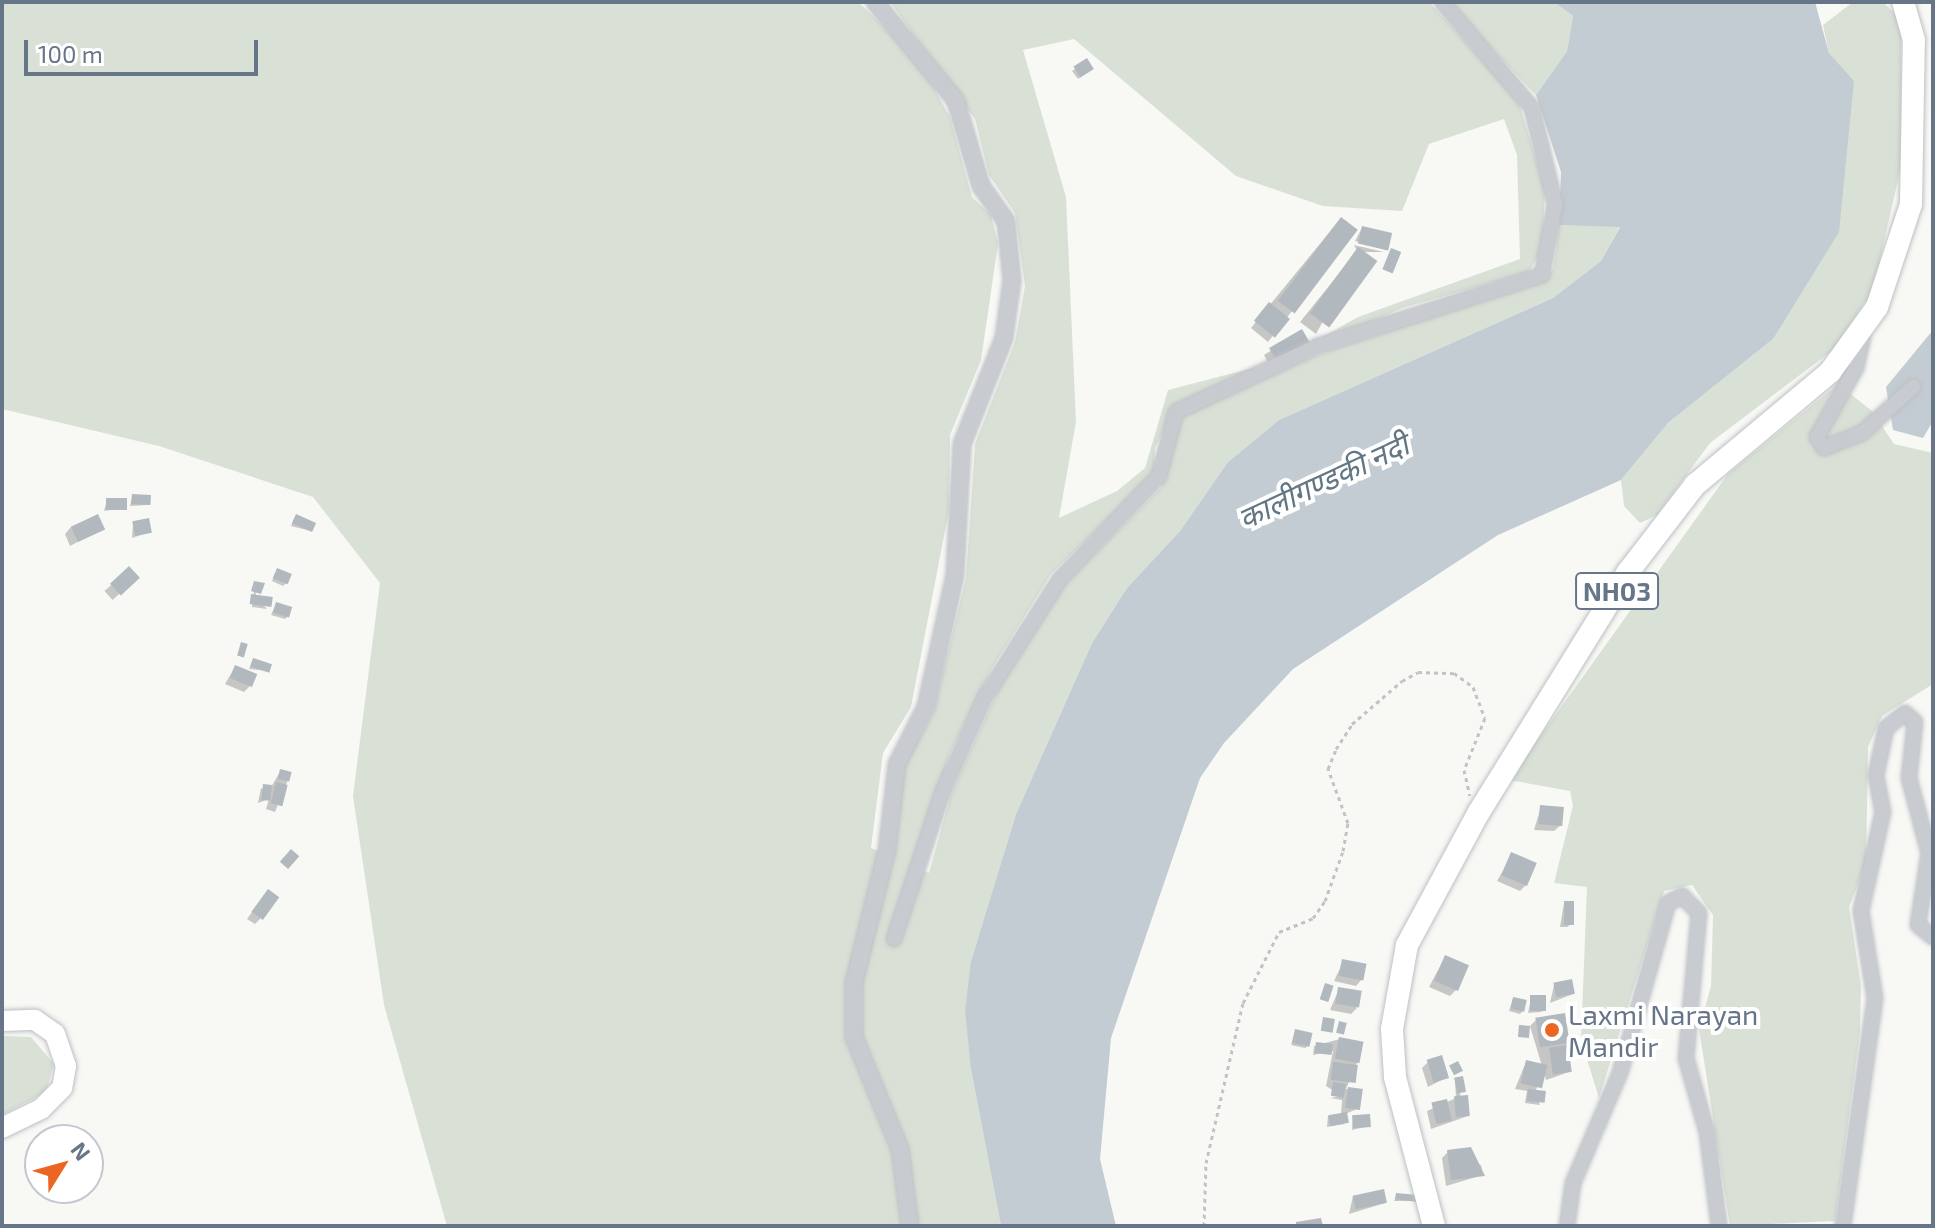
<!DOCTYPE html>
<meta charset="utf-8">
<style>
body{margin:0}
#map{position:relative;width:1935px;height:1228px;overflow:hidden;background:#f8f8f5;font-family:"Exo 2","Noto Sans Devanagari",sans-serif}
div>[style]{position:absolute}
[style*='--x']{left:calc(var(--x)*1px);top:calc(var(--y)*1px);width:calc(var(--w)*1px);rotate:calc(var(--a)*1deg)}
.green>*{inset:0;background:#d9e1d6}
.water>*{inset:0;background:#c3ccd2}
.shadow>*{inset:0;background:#0003;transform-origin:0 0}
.building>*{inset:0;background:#b1b8be;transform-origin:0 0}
.path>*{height:3px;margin-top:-1.5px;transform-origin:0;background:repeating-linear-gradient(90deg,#c2c3c6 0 4px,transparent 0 8px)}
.roads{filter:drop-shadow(0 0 2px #bdc0c5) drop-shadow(0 0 2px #bdc0c5)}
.minor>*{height:14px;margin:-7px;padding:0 7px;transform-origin:7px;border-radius:7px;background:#c8cbcf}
.tertiary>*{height:16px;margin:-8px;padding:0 8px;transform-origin:8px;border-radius:8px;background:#c8cbcf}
.secondary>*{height:20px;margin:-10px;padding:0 10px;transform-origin:10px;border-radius:10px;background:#fff}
.trunk>*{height:22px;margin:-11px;padding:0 11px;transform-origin:11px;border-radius:11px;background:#fff}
.dots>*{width:22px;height:22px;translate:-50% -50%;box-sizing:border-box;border:4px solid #fff;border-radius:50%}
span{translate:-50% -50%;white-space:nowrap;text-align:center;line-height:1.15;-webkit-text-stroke:8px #fff;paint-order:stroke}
.shield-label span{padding:2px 6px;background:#fff;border:2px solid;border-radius:6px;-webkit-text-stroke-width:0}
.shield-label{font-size:26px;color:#667588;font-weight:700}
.poi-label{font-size:28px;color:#667588}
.left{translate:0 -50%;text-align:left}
.water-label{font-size:30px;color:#627783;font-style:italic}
.frame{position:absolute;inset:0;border:4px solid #667588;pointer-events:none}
.north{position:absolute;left:24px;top:1124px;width:80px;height:80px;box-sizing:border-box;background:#fff;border:2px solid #c2c8cf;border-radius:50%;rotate:53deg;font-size:22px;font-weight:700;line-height:32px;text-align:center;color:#667588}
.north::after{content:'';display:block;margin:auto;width:28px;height:36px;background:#eb6622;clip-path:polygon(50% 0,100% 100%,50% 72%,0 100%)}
.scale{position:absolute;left:24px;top:40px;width:234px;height:36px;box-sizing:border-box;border:4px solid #667588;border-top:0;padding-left:10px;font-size:24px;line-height:28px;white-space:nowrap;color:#667588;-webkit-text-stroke:6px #fff;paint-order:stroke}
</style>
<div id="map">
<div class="green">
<i style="clip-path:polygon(evenodd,2px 2px,858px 2px,871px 14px,921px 65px,950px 117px,972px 197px,991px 215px,998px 244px,981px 360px,950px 435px,949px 510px,911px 707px,883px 753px,871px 848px,890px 856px,902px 769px,933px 714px,966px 578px,975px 444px,1015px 342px,1025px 286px,1015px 213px,989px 175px,975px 119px,890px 2px,1429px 2px,1518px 99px,1545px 190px,1542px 249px,1529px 272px,1402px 308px,1173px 410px,1155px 448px,1154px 474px,1051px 574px,991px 670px,950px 753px,913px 866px,929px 873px,951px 794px,1000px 686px,1060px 589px,1161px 487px,1174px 425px,1203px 401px,1339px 347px,1542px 282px,1553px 269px,1559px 225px,1620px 226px,1601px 261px,1553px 298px,1279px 420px,1228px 462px,1180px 531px,1127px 588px,1092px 643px,1016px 814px,971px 961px,971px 1069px,1001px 1226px,447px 1226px,384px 1005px,353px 796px,380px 583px,313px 497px,159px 446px,2px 409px,2px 2px,1074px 39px,1236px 176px,1323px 206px,1402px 211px,1429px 144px,1504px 119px,1517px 155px,1520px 259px,1358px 317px,1280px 361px,1168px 390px,1145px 468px,1117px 491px,1059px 518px,1076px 422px,1066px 197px,1023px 50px,1074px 39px)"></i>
<i style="clip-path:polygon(1447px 2px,1554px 2px,1573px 16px,1567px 51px,1536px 95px)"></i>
<i style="clip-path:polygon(1853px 2px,1883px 2px,1901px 20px,1901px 167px,1873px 290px,1833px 350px,1710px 443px,1657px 515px,1640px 523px,1624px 506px,1621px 480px,1668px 423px,1773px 339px,1853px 81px,1829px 53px,1823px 25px)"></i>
<i style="clip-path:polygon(1838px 384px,1872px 411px,1894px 444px,1933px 453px,1933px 684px,1882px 716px,1868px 747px,1866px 863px,1849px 907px,1861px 986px,1860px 1032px,1835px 1221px,1730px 1226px,1699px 1029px,1711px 986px,1713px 915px,1692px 885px,1664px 891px,1599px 1098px,1581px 1040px,1587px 887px,1554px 883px,1573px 806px,1570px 791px,1509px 780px,1728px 474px)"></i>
<i style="clip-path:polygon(2px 1036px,31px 1037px,54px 1064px,46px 1092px,2px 1115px)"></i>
</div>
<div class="water">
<i style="clip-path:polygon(1554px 2px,1815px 2px,1829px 53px,1854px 81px,1839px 232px,1773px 339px,1668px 423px,1621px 480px,1498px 535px,1293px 669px,1224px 743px,1200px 778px,1111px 1038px,1100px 1159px,1116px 1226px,1001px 1226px,971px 1069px,965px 1011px,971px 961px,1016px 814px,1092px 643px,1127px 588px,1180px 531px,1228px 462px,1279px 420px,1553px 298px,1601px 261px,1620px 227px,1559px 225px,1561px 172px,1536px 95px,1567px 51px,1573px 16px)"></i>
<i style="clip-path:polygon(1933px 330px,1933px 421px,1923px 438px,1893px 430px,1886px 387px)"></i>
</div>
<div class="shadow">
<i style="clip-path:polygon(1087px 61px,1089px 71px,1078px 79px,1072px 71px)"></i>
<i style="clip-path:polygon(1362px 228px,1389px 235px,1386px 250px,1355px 241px)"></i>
<i style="clip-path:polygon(1332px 229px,1355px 230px,1268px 342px,1251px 328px)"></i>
<i style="clip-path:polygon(1354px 245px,1384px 252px,1361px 252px,1316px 334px,1300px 322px,1357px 251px)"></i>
<i style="clip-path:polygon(1301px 332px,1270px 366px,1264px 355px)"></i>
<i style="clip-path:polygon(132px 496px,148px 505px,130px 506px)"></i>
<i style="clip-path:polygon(107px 500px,125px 508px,104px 511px)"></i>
<i style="clip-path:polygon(294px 519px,311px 531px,291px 526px)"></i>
<i style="clip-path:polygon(133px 524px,150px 532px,132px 538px)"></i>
<i style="clip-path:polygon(71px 527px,102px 529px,70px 546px,65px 534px)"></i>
<i style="left:129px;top:569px;width:12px;height:33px;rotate:48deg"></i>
<i style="clip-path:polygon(275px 573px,286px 583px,283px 586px,272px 581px)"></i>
<i style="clip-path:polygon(255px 583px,256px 597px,267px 609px,252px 607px)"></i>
<i style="clip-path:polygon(276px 604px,288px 616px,285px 619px,271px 615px)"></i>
<i style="clip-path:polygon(253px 660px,268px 671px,249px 669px)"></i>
<i style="clip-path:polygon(235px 667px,250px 686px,244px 692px,225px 684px)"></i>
<i style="clip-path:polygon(280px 772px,288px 780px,275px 812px,266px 809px,269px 799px,258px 803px,261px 788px,268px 792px)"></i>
<i style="clip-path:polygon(1541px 807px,1561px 825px,1554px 831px,1534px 830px)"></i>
<i style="clip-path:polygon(1512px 855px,1526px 885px,1520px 891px,1497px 881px)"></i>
<i style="clip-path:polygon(262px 898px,261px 918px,255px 924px,247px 919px)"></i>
<i style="clip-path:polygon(1564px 903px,1570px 925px,1567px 927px,1560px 927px)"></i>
<i style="clip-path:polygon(1445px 957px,1456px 990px,1450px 996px,1429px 987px)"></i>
<i style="clip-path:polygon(1343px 962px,1362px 979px,1356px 986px,1334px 981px)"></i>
<i style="clip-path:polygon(1554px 985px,1573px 994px,1550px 1003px)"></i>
<i style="clip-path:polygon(1339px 989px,1357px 1008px,1351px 1014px,1330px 1010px)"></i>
<i style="clip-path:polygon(1531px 998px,1544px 1010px,1541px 1012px,1528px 1013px)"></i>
<i style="clip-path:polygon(1513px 999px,1523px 1011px,1520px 1014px,1509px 1011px)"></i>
<i style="clip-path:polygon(1536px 1020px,1568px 1042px,1569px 1072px,1546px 1080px,1544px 1071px,1535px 1092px,1540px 1105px,1525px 1103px,1527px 1091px,1515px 1089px,1526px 1062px,1542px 1066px,1530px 1026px)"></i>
<i style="clip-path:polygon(1296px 1032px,1308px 1046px,1305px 1048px,1291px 1045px)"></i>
<i style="clip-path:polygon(1340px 1039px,1357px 1063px,1346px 1089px,1361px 1091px,1360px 1108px,1345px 1114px,1344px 1124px,1327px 1127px,1328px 1116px,1341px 1114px,1342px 1100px,1330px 1098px,1342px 1096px,1326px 1086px,1333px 1051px,1313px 1055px,1314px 1046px)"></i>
<i style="clip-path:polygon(1428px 1062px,1447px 1077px,1428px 1087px,1422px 1068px)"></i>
<i style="clip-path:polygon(1455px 1080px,1468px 1116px,1431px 1129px,1427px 1111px,1456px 1098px)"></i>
<i style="clip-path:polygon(1353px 1117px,1369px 1126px,1352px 1130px)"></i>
<i style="clip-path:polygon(1448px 1152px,1481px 1165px,1483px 1175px,1446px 1186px,1442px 1158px)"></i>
<i style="clip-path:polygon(1397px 1195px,1415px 1201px,1394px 1201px)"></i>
<i style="clip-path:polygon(1353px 1196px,1385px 1203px,1349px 1214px)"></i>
</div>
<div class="building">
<i style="left:1087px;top:58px;width:13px;height:16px;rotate:58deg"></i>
<i style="left:1341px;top:217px;width:21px;height:105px;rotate:37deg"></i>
<i style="left:1362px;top:226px;width:31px;height:18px;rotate:13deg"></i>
<i style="left:1358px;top:247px;width:24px;height:82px;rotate:36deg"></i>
<i style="left:1391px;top:248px;width:11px;height:23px;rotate:22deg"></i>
<i style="left:1269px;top:302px;width:27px;height:24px;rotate:39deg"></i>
<i style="left:1302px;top:329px;width:16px;height:38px;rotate:60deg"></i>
<i style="left:132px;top:494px;width:19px;height:10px;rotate:3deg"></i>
<i style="left:106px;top:498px;width:21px;height:12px"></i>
<i style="left:98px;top:514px;width:17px;height:30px;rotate:65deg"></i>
<i style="left:296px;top:514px;width:22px;height:10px;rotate:24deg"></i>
<i style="left:149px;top:518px;width:15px;height:17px;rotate:79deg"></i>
<i style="left:129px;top:566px;width:16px;height:26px;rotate:47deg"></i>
<i style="left:277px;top:568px;width:16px;height:11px;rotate:22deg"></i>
<i style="clip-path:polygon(254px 581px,265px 583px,261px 594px,251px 591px)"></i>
<i style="left:251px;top:594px;width:22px;height:10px;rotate:8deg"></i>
<i style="left:276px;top:602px;width:17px;height:11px;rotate:17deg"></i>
<i style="left:241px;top:642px;width:7px;height:14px;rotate:16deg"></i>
<i style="left:253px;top:658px;width:20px;height:9px;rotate:18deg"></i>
<i style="left:235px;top:665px;width:24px;height:14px;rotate:22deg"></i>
<i style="left:280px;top:769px;width:12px;height:10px;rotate:14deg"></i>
<i style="left:276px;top:782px;width:12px;height:22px;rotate:14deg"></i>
<i style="left:263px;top:784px;width:9px;height:16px;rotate:6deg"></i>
<i style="left:1540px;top:805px;width:24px;height:19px;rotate:5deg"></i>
<i style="left:291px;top:849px;width:11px;height:17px;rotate:41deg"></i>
<i style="left:1511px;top:852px;width:28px;height:25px;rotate:23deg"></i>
<i style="left:268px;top:889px;width:14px;height:28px;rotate:36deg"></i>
<i style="left:1564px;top:901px;width:10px;height:24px"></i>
<i style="left:1445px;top:955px;width:26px;height:28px;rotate:23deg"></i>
<i style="left:1342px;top:959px;width:25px;height:17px;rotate:11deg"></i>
<i style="left:1572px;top:979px;width:15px;height:19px;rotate:79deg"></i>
<i style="left:1325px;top:983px;width:9px;height:17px;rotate:18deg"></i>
<i style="left:1338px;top:987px;width:24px;height:17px;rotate:9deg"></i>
<i style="left:1546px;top:995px;width:16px;height:16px;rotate:90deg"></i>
<i style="left:1513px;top:997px;width:14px;height:12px;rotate:12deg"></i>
<i style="left:1565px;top:1013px;width:30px;height:30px;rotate:81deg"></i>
<i style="left:1323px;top:1017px;width:12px;height:14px;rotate:9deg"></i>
<i style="left:1339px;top:1021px;width:8px;height:12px;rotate:14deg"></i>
<i style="left:1519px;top:1025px;width:11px;height:12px;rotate:5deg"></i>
<i style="left:1295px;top:1029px;width:18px;height:14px;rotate:13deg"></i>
<i style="left:1339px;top:1037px;width:25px;height:22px;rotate:11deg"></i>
<i style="left:1316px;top:1042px;width:17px;height:11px;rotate:7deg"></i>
<i style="left:1568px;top:1045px;width:27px;height:19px;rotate:82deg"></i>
<i style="left:1442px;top:1055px;width:24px;height:16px;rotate:73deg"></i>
<i style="left:1526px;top:1060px;width:22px;height:24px;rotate:13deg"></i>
<i style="left:1458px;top:1061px;width:11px;height:10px;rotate:63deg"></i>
<i style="left:1333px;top:1062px;width:25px;height:18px;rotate:7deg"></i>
<i style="left:1463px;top:1076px;width:16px;height:9px;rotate:79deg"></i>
<i style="left:1333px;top:1082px;width:13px;height:14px;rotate:9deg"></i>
<i style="left:1348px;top:1087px;width:15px;height:21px;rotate:8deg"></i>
<i style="left:1528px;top:1089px;width:18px;height:12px;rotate:6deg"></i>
<i style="left:1468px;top:1095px;width:21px;height:14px;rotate:85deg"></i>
<i style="left:1447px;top:1099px;width:22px;height:16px;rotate:77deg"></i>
<i style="left:1347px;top:1112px;width:11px;height:19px;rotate:80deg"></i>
<i style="left:1370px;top:1114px;width:13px;height:18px;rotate:86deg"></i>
<i style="clip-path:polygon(1471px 1147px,1485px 1176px,1451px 1180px,1447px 1150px)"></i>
<i style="left:1384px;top:1189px;width:14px;height:32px;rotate:78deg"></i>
<i style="clip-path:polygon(1396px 1193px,1418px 1195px,1417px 1202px,1395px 1199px)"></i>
<i style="clip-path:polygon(1321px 1218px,1323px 1226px,1296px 1226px,1296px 1222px)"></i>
</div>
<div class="path">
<i style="--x:1204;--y:1226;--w:63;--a:-88.2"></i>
<i style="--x:1206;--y:1163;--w:164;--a:-77"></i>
<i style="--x:1243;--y:1003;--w:80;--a:-63.1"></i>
<i style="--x:1279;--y:932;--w:37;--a:-22"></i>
<i style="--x:1313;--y:918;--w:21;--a:-55"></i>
<i style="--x:1325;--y:901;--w:53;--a:-70.2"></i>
<i style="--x:1343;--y:851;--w:28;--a:-80"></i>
<i style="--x:1348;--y:823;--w:58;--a:-110.3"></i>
<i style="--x:1328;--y:769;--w:22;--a:-68"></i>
<i style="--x:1336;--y:749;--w:30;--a:-57"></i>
<i style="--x:1352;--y:724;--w:66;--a:-40.7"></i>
<i style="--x:1402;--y:681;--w:18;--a:-29"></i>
<i style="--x:1418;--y:672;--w:36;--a:2"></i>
<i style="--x:1454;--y:673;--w:24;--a:36"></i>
<i style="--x:1473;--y:687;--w:33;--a:69"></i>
<i style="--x:1485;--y:718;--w:56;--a:112"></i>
<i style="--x:1464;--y:770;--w:26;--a:77"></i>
</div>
<div class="roads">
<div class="minor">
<i style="--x:1863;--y:337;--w:32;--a:103"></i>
<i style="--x:1856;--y:368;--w:79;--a:119.5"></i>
<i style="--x:1817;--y:437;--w:13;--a:58"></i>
<i style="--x:1824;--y:448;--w:41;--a:-21.5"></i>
<i style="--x:1862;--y:433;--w:69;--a:-42"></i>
<i style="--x:894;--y:939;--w:156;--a:-71.7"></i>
<i style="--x:943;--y:791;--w:103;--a:-65.9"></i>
<i style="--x:985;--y:697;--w:140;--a:-57.6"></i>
<i style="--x:1060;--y:579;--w:143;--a:-46.1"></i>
<i style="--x:1159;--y:476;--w:66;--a:-75.1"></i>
<i style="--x:1176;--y:412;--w:157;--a:-24.9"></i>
<i style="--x:1318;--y:346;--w:235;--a:-17.6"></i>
<i style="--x:1542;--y:275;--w:72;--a:-79.6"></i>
<i style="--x:1555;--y:204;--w:99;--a:-103.5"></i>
<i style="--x:1532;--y:108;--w:139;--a:-130.3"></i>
<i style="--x:1567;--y:1226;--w:43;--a:-82.1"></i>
<i style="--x:1573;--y:1183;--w:120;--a:-66.9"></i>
<i style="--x:1620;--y:1073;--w:177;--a:-74.2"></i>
<i style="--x:1668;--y:903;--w:16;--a:-27"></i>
<i style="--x:1682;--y:896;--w:24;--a:45"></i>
<i style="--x:1699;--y:913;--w:146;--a:95.1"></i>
<i style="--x:1686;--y:1058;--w:77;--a:74.2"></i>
<i style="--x:1707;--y:1132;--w:95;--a:82.7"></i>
<i style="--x:1843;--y:1226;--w:230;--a:-82"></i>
<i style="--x:1875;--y:998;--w:88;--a:-99.1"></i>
<i style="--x:1861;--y:911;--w:101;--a:-77.5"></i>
<i style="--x:1883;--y:812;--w:38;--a:-101"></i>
<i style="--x:1876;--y:775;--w:48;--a:-78"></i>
<i style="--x:1886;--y:728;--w:24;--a:-38"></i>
<i style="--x:1905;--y:713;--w:13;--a:42"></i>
<i style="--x:1915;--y:722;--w:56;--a:96.1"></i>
<i style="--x:1909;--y:778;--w:78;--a:75.1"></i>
<i style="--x:1929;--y:853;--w:73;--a:98.7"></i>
<i style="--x:1918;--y:925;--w:19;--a:39"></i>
</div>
<div class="tertiary">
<i style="--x:875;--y:2;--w:128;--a:50.7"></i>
<i style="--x:956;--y:101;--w:89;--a:73.6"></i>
<i style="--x:981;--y:186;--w:43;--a:54.5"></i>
<i style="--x:1006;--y:221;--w:59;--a:84.2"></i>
<i style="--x:1012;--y:280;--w:59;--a:97.9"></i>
<i style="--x:1004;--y:338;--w:114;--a:111.6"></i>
<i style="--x:962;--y:444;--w:131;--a:93.1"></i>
<i style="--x:955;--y:575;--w:135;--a:102.4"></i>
<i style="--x:926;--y:707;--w:64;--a:117"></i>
<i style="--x:897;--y:764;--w:87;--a:96.6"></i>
<i style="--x:887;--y:850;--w:136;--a:104"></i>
<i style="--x:854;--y:982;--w:55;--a:90"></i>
<i style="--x:854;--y:1037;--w:121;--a:67.7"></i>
<i style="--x:900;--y:1149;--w:78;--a:82.6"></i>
</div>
<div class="secondary">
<i style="--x:2;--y:1021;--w:33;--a:-2"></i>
<i style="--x:35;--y:1020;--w:24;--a:35"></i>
<i style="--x:55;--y:1034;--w:34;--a:71"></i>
<i style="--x:66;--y:1066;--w:22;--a:100"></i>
<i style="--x:62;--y:1088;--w:30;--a:135"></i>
<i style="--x:41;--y:1109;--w:43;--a:154"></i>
</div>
<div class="trunk">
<i style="--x:1434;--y:1226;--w:154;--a:-104.7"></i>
<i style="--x:1395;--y:1077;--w:48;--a:-93.6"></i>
<i style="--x:1392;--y:1029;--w:85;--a:-79.9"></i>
<i style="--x:1407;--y:945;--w:151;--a:-61.6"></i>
<i style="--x:1479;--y:812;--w:282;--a:-58.2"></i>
<i style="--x:1628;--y:572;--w:110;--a:-52.4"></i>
<i style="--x:1695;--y:485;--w:176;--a:-39.9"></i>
<i style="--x:1830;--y:372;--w:80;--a:-54.1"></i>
<i style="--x:1877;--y:307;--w:108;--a:-71.7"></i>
<i style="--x:1911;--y:204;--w:164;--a:-89"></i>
<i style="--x:1914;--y:40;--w:40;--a:-106"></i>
</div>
</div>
<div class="dots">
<i style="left:1552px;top:1030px;background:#eb6622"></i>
</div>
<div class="shield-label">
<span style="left:1617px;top:591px">NH03</span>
</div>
<div class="poi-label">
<span class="left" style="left:1568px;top:1030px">Laxmi Narayan<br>Mandir</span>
</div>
<div class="water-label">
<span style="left:1323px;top:481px;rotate:-25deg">कालीगण्डकी नदी</span>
</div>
<div class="frame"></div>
<div class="north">N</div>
<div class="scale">100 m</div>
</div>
